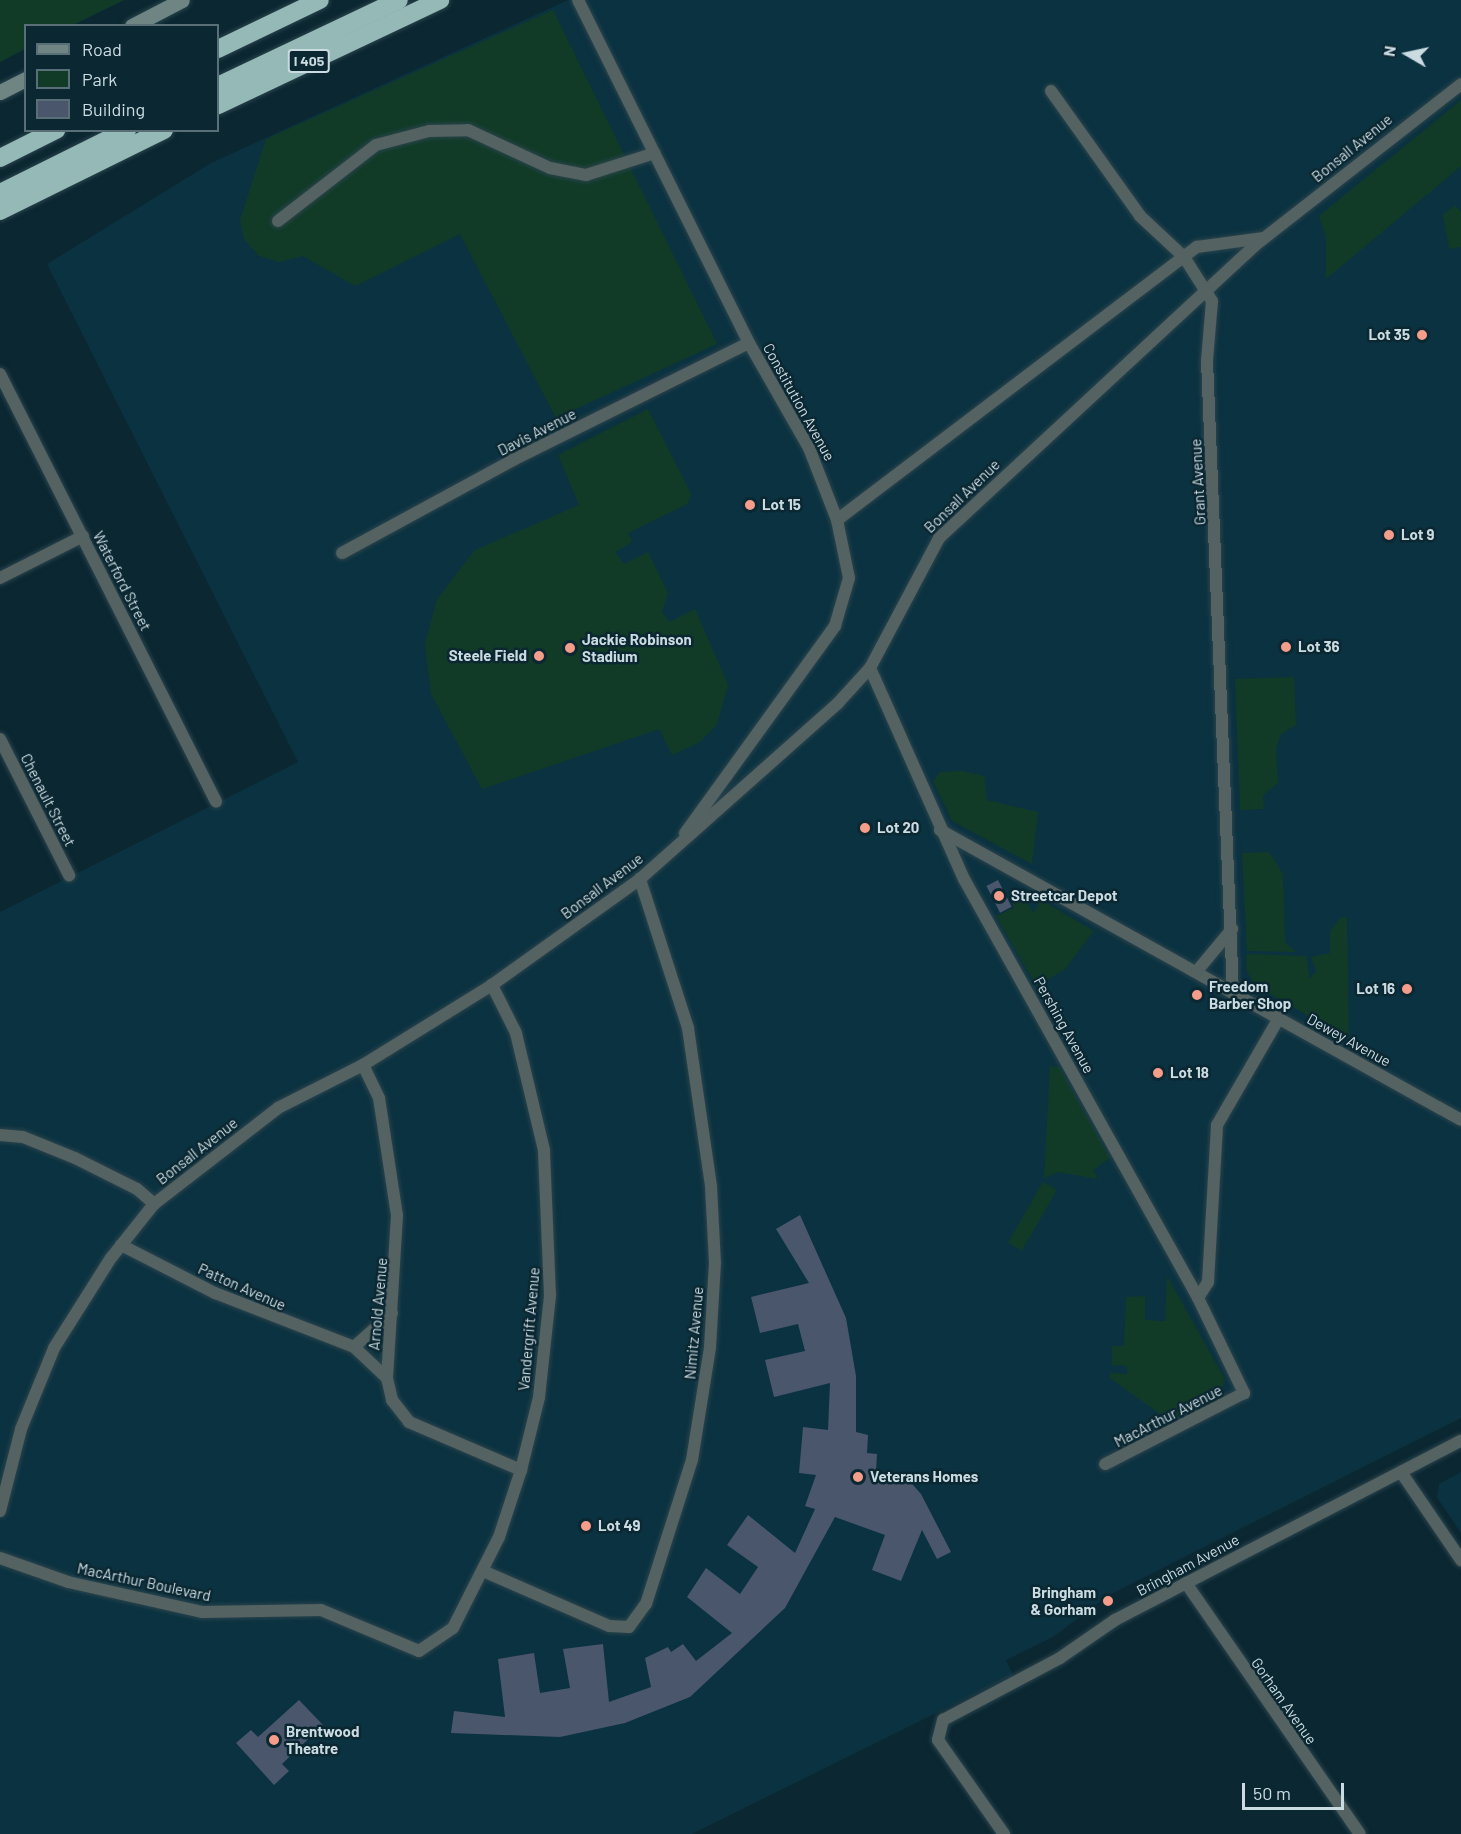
<!DOCTYPE html>
<style>
body{margin:0}
#map{position:relative;width:1461px;height:1834px;overflow:hidden;background:#0b2731;font-family:Barlow,sans-serif}
div>[style]{position:absolute}
[style*='--x']{left:calc(var(--x)*1px);top:calc(var(--y)*1px);width:calc(var(--w)*1px);rotate:calc(var(--a)*1deg)}
.built>*{inset:0;background:#0b3240}
.green>*{inset:0;background:#113b27;transform-origin:0 0}
.building>*{inset:0;background:#49566c;transform-origin:0 0}
.roads{filter:drop-shadow(0 0 2px #2a444d) drop-shadow(0 0 2px #2a444d)}
.minor>*{height:12px;margin:-6px;padding:0 6px;transform-origin:6px;border-radius:6px;background:#546261}
.secondary>*{height:15px;margin:-7.5px;padding:0 7.5px;transform-origin:7.5px;border-radius:7.5px;background:#6e8584}
.motorway>*{height:18px;margin:-9px;padding:0 9px;transform-origin:9px;border-radius:9px;background:#95b9b7}
.dots>*{width:16px;height:16px;translate:-50% -50%;box-sizing:border-box;border:3px solid #0b2731;border-radius:50%}
span{translate:-50% -50%;white-space:nowrap;text-align:center;line-height:1.15;-webkit-text-stroke:5px #0b2731;paint-order:stroke}
.shield-label span{padding:2px 4px;background:#0b2731;border:2px solid;border-radius:4px;-webkit-text-stroke-width:0}
.shield-label{font-size:14px;color:#cbdbe2;font-weight:700}
.street-label{font-size:15px;color:#cbdbe2}
.poi-label{font-size:15px;color:#cbdbe2;font-weight:700}
.right{translate:-100% -50%;text-align:right}
.left{translate:0 -50%;text-align:left}
.legend{position:absolute;left:24px;top:24px;width:195px;height:108px;box-sizing:border-box;background:#0b2731;border:2px solid #586f78;margin:0;padding:8px 10px;list-style:none;font-size:18px;color:#cbdbe2}
.legend li{display:flex;align-items:center;gap:12px;height:30px}
.legend b{width:30px;border:2px solid #586f78}
.north{position:absolute;left:1377px;top:24px;width:60px;height:60px;-webkit-text-stroke:4px #0b2731;paint-order:stroke;rotate:279deg;font-size:16px;font-weight:700;line-height:24px;text-align:center;color:#cbdbe2}
.north::after{content:'';display:block;margin:auto;width:21px;height:27px;background:#cbdbe2;clip-path:polygon(50% 0,100% 100%,50% 72%,0 100%)}
.scale{position:absolute;left:1242px;top:1783px;width:102px;height:27px;box-sizing:border-box;border:3px solid #cbdbe2;border-top:0;padding-left:8px;font-size:18px;line-height:21px;white-space:nowrap;color:#cbdbe2;-webkit-text-stroke:4px #0b2731;paint-order:stroke}
</style>
<div id="map">
<div class="built">
<i style="clip-path:polygon(568px 0,1461px 0,1461px 1418px,1109px 1595px,1053px 1637px,1006px 1660px,1013px 1675px,692px 1834px,0 1834px,0 912px,298px 762px,47px 264px,211px 163px)"></i>
<i style="clip-path:polygon(1461px 1472px,1461px 1533px,1437px 1497px,1439px 1484px)"></i>
</div>
<div class="green">
<i style="clip-path:polygon(0 0,124px 0,73px 25px,26px 26px,25px 49px,0 62px)"></i>
<i style="clip-path:polygon(553px 10px,717px 344px,556px 418px,460px 234px,355px 286px,303px 256px,279px 262px,259px 256px,244px 239px,240px 220px,266px 139px)"></i>
<i style="clip-path:polygon(1461px 100px,1461px 166px,1326px 279px,1326px 236px,1319px 216px)"></i>
<i style="clip-path:polygon(1455px 205px,1461px 212px,1461px 247px,1449px 249px,1443px 215px)"></i>
<i style="clip-path:polygon(648px 409px,691px 494px,687px 504px,628px 533px,632px 542px,615px 552px,624px 564px,648px 552px,668px 593px,662px 612px,669px 622px,695px 609px,728px 685px,717px 724px,700px 742px,672px 755px,659px 729px,482px 789px,431px 694px,425px 644px,437px 599px,475px 550px,579px 505px,558px 455px)"></i>
<i style="clip-path:polygon(1294px 677px,1296px 725px,1281px 734px,1276px 748px,1278px 783px,1263px 795px,1264px 809px,1240px 810px,1235px 679px)"></i>
<i style="clip-path:polygon(963px 771px,984px 776px,987px 800px,1038px 812px,1032px 864px,952px 821px,933px 781px,940px 772px)"></i>
<i style="clip-path:polygon(1269px 852px,1283px 874px,1285px 942px,1296px 952px,1247px 951px,1242px 853px)"></i>
<i style="clip-path:polygon(1020px 892px,1033px 913px,1041px 900px,1094px 931px,1064px 970px,1036px 986px,996px 916px,1014px 908px,1009px 897px)"></i>
<i style="clip-path:polygon(1341px 917px,1347px 917px,1349px 1039px,1256px 986px,1247px 972px,1246px 954px,1306px 956px,1310px 979px,1316px 971px,1311px 957px,1330px 953px,1330px 931px)"></i>
<i style="clip-path:polygon(1050px 1066px,1059px 1067px,1110px 1158px,1093px 1170px,1098px 1179px,1058px 1172px,1044px 1178px)"></i>
<i style="left:1043px;top:1182px;width:16px;height:70px;rotate:30deg"></i>
<i style="clip-path:polygon(1167px 1276px,1225px 1379px,1218px 1399px,1170px 1421px,1110px 1378px,1110px 1373px,1127px 1374px,1127px 1366px,1112px 1365px,1112px 1346px,1124px 1346px,1126px 1297px,1145px 1296px,1145px 1320px,1165px 1321px)"></i>
</div>
<div class="building">
<i style="left:998px;top:880px;width:30px;height:13px;rotate:63deg"></i>
<i style="clip-path:polygon(800px 1215px,846px 1318px,856px 1376px,856px 1432px,868px 1435px,867px 1453px,877px 1454px,876px 1471px,907px 1478px,921px 1494px,951px 1552px,937px 1559px,922px 1530px,901px 1581px,872px 1570px,885px 1535px,835px 1517px,785px 1608px,690px 1697px,625px 1723px,560px 1737px,451px 1733px,454px 1711px,505px 1717px,498px 1659px,534px 1653px,540px 1693px,570px 1688px,563px 1649px,603px 1644px,609px 1702px,651px 1687px,645px 1658px,668px 1647px,671px 1652px,683px 1644px,696px 1661px,732px 1633px,687px 1597px,706px 1568px,740px 1594px,758px 1567px,727px 1545px,748px 1515px,795px 1553px,815px 1509px,805px 1506px,816px 1475px,799px 1473px,803px 1427px,828px 1430px,830px 1383px,774px 1397px,765px 1360px,805px 1351px,798px 1324px,760px 1333px,751px 1297px,809px 1283px,776px 1229px)"></i>
<i style="clip-path:polygon(299px 1700px,323px 1725px,282px 1764px,289px 1771px,274px 1785px,236px 1743px,251px 1730px,258px 1737px)"></i>
</div>
<div class="roads">
<div class="minor">
<i style="--x:578;--y:0;--w:383;--a:63.5"></i>
<i style="--x:749;--y:343;--w:121;--a:60.3"></i>
<i style="--x:809;--y:448;--w:77;--a:68.7"></i>
<i style="--x:837;--y:520;--w:59;--a:78.3"></i>
<i style="--x:849;--y:578;--w:50;--a:106.3"></i>
<i style="--x:835;--y:626;--w:256;--a:125.9"></i>
<i style="--x:1051;--y:91;--w:153;--a:54.5"></i>
<i style="--x:1140;--y:216;--w:60;--a:43"></i>
<i style="--x:1184;--y:257;--w:52;--a:57.5"></i>
<i style="--x:1212;--y:301;--w:59;--a:94.8"></i>
<i style="--x:1207;--y:360;--w:634;--a:87.65"></i>
<i style="--x:278;--y:221;--w:124;--a:-37.8"></i>
<i style="--x:376;--y:145;--w:55;--a:-14.8"></i>
<i style="--x:429;--y:131;--w:39;--a:-1"></i>
<i style="--x:468;--y:130;--w:90;--a:24.9"></i>
<i style="--x:550;--y:168;--w:37;--a:11"></i>
<i style="--x:586;--y:175;--w:72;--a:-17.7"></i>
<i style="--x:0;--y:374;--w:479;--a:63.2"></i>
<i style="--x:837;--y:520;--w:452;--a:-37.2"></i>
<i style="--x:1197;--y:247;--w:67;--a:-7.8"></i>
<i style="--x:342;--y:553;--w:195;--a:-28.5"></i>
<i style="--x:513;--y:460;--w:263;--a:-26.4"></i>
<i style="--x:0;--y:578;--w:93;--a:-26.8"></i>
<i style="--x:870;--y:668;--w:231;--a:66"></i>
<i style="--x:964;--y:879;--w:480;--a:60.8"></i>
<i style="--x:1198;--y:1298;--w:106;--a:64.2"></i>
<i style="--x:1244;--y:1393;--w:156;--a:152.9"></i>
<i style="--x:0;--y:739;--w:153;--a:63.1"></i>
<i style="--x:940;--y:830;--w:596;--a:29.1"></i>
<i style="--x:1197;--y:971;--w:55;--a:-50.2"></i>
<i style="--x:363;--y:1065;--w:37;--a:64"></i>
<i style="--x:379;--y:1098;--w:118;--a:81.3"></i>
<i style="--x:397;--y:1215;--w:163;--a:93.5"></i>
<i style="--x:387;--y:1378;--w:23;--a:77"></i>
<i style="--x:392;--y:1400;--w:28;--a:52"></i>
<i style="--x:409;--y:1422;--w:122;--a:23.2"></i>
<i style="--x:0;--y:1135;--w:23;--a:5"></i>
<i style="--x:23;--y:1137;--w:56;--a:22"></i>
<i style="--x:75;--y:1158;--w:69;--a:26.6"></i>
<i style="--x:137;--y:1189;--w:23;--a:41"></i>
<i style="--x:121;--y:1245;--w:106;--a:27.1"></i>
<i style="--x:215;--y:1293;--w:149;--a:21.2"></i>
<i style="--x:354;--y:1347;--w:45;--a:43.2"></i>
<i style="--x:1198;--y:1298;--w:19;--a:-58"></i>
<i style="--x:1208;--y:1282;--w:157;--a:-86.7"></i>
<i style="--x:1217;--y:1125;--w:124;--a:-59.9"></i>
<i style="--x:354;--y:1347;--w:51;--a:-41.8"></i>
<i style="--x:1401;--y:1472;--w:107;--a:55.7"></i>
<i style="--x:0;--y:1511;--w:85;--a:-75.6"></i>
<i style="--x:21;--y:1429;--w:87;--a:-67.8"></i>
<i style="--x:54;--y:1348;--w:107;--a:-57.7"></i>
<i style="--x:111;--y:1258;--w:69;--a:-51.5"></i>
<i style="--x:154;--y:1204;--w:157;--a:-37.7"></i>
<i style="--x:278;--y:1108;--w:95;--a:-26.8"></i>
<i style="--x:363;--y:1065;--w:152;--a:-31.8"></i>
<i style="--x:492;--y:985;--w:182;--a:-35.6"></i>
<i style="--x:640;--y:879;--w:265;--a:-41.6"></i>
<i style="--x:838;--y:703;--w:47;--a:-47.6"></i>
<i style="--x:870;--y:668;--w:147;--a:-62"></i>
<i style="--x:939;--y:538;--w:430;--a:-42.8"></i>
<i style="--x:1254;--y:246;--w:263;--a:-38"></i>
<i style="--x:0;--y:1558;--w:72;--a:19.4"></i>
<i style="--x:68;--y:1582;--w:137;--a:12.6"></i>
<i style="--x:202;--y:1612;--w:119;--a:-1"></i>
<i style="--x:321;--y:1610;--w:106;--a:22.7"></i>
<i style="--x:419;--y:1651;--w:41;--a:-34.1"></i>
<i style="--x:453;--y:1628;--w:102;--a:-63.2"></i>
<i style="--x:499;--y:1537;--w:71;--a:-71.8"></i>
<i style="--x:521;--y:1470;--w:75;--a:-76.1"></i>
<i style="--x:539;--y:1397;--w:103;--a:-83.8"></i>
<i style="--x:550;--y:1295;--w:145;--a:-92.4"></i>
<i style="--x:544;--y:1150;--w:120;--a:-103.5"></i>
<i style="--x:516;--y:1033;--w:54;--a:-116.6"></i>
<i style="--x:483;--y:1571;--w:137;--a:23.6"></i>
<i style="--x:609;--y:1626;--w:20;--a:3"></i>
<i style="--x:629;--y:1627;--w:29;--a:-54"></i>
<i style="--x:646;--y:1604;--w:151;--a:-72.3"></i>
<i style="--x:692;--y:1460;--w:114;--a:-80.9"></i>
<i style="--x:710;--y:1347;--w:84;--a:-86.6"></i>
<i style="--x:715;--y:1263;--w:77;--a:-93"></i>
<i style="--x:711;--y:1186;--w:160;--a:-98.3"></i>
<i style="--x:688;--y:1028;--w:157;--a:-107.9"></i>
<i style="--x:1186;--y:1583;--w:305;--a:55.3"></i>
<i style="--x:1004;--y:1834;--w:115;--a:-125.1"></i>
<i style="--x:938;--y:1740;--w:21;--a:-76"></i>
<i style="--x:943;--y:1720;--w:132;--a:-27.9"></i>
<i style="--x:1060;--y:1658;--w:67;--a:-34.6"></i>
<i style="--x:1115;--y:1620;--w:390;--a:-27.4"></i>
</div>
<div class="secondary">
<i style="--x:132;--y:26;--w:56;--a:-27.5"></i>
<i style="--x:0;--y:92;--w:29;--a:-27"></i>
</div>
<div class="motorway">
<i style="--x:218;--y:49;--w:113;--a:-25.7"></i>
<i style="--x:218;--y:86;--w:200;--a:-25.4"></i>
<i style="--x:218;--y:105;--w:246;--a:-25.3"></i>
<i style="--x:0;--y:158;--w:63;--a:-26.6"></i>
<i style="--x:0;--y:193;--w:142;--a:-26.4"></i>
<i style="--x:0;--y:211;--w:183;--a:-26.3"></i>
</div>
</div>
<div class="dots">
<i style="left:1422px;top:335px;background:#f49d8b"></i>
<i style="left:750px;top:505px;background:#f49d8b"></i>
<i style="left:1389px;top:535px;background:#f49d8b"></i>
<i style="left:1286px;top:647px;background:#f49d8b"></i>
<i style="left:570px;top:648px;background:#f49d8b"></i>
<i style="left:539px;top:656px;background:#f49d8b"></i>
<i style="left:865px;top:828px;background:#f49d8b"></i>
<i style="left:999px;top:896px;background:#f49d8b"></i>
<i style="left:1407px;top:989px;background:#f49d8b"></i>
<i style="left:1197px;top:995px;background:#f49d8b"></i>
<i style="left:1158px;top:1073px;background:#f49d8b"></i>
<i style="left:858px;top:1477px;background:#f49d8b"></i>
<i style="left:586px;top:1526px;background:#f49d8b"></i>
<i style="left:1108px;top:1601px;background:#f49d8b"></i>
<i style="left:274px;top:1740px;background:#f49d8b"></i>
</div>
<div class="shield-label">
<span style="left:309px;top:61px">I 405</span>
</div>
<div class="street-label">
<span style="left:1352px;top:148px;rotate:-39deg">Bonsall Avenue</span>
<span style="left:799px;top:402px;rotate:61deg">Constitution Avenue</span>
<span style="left:537px;top:432px;rotate:-27deg">Davis Avenue</span>
<span style="left:1198px;top:482px;rotate:-93deg">Grant Avenue</span>
<span style="left:962px;top:496px;rotate:-44deg">Bonsall Avenue</span>
<span style="left:122px;top:581px;rotate:63deg">Waterford Street</span>
<span style="left:48px;top:800px;rotate:63deg">Chenault Street</span>
<span style="left:602px;top:886px;rotate:-37deg">Bonsall Avenue</span>
<span style="left:1064px;top:1025px;rotate:61deg">Pershing Avenue</span>
<span style="left:1349px;top:1040px;rotate:29deg">Dewey Avenue</span>
<span style="left:197px;top:1151px;rotate:-38deg">Bonsall Avenue</span>
<span style="left:242px;top:1287px;rotate:24deg">Patton Avenue</span>
<span style="left:378px;top:1304px;rotate:-85deg">Arnold Avenue</span>
<span style="left:529px;top:1329px;rotate:-85deg">Vandergrift Avenue</span>
<span style="left:694px;top:1333px;rotate:-85deg">Nimitz Avenue</span>
<span style="left:1168px;top:1416px;rotate:-27deg">MacArthur Avenue</span>
<span style="left:1188px;top:1565px;rotate:-28deg">Bringham Avenue</span>
<span style="left:144px;top:1582px;rotate:12deg">MacArthur Boulevard</span>
<span style="left:1284px;top:1701px;rotate:55deg">Gorham Avenue</span>
</div>
<div class="poi-label">
<span class="right" style="left:1410px;top:335px">Lot 35</span>
<span class="left" style="left:762px;top:505px">Lot 15</span>
<span class="left" style="left:1401px;top:535px">Lot 9</span>
<span class="left" style="left:582px;top:648px">Jackie Robinson<br>Stadium</span>
<span class="left" style="left:1298px;top:647px">Lot 36</span>
<span class="right" style="left:527px;top:656px">Steele Field</span>
<span class="left" style="left:877px;top:828px">Lot 20</span>
<span class="left" style="left:1011px;top:896px">Streetcar Depot</span>
<span class="left" style="left:1209px;top:995px">Freedom<br>Barber Shop</span>
<span class="right" style="left:1395px;top:989px">Lot 16</span>
<span class="left" style="left:1170px;top:1073px">Lot 18</span>
<span class="left" style="left:870px;top:1477px">Veterans Homes</span>
<span class="left" style="left:598px;top:1526px">Lot 49</span>
<span class="right" style="left:1096px;top:1601px">Bringham<br>&amp; Gorham</span>
<span class="left" style="left:286px;top:1740px">Brentwood<br>Theatre</span>
</div>
<ul class="legend">
<li><b style="height:8px;background:#6e8584"></b>Road</li>
<li><b style="height:16px;background:#113b27"></b>Park</li>
<li><b style="height:16px;background:#49566c"></b>Building</li>
</ul>
<div class="north">N</div>
<div class="scale">50 m</div>
</div>
